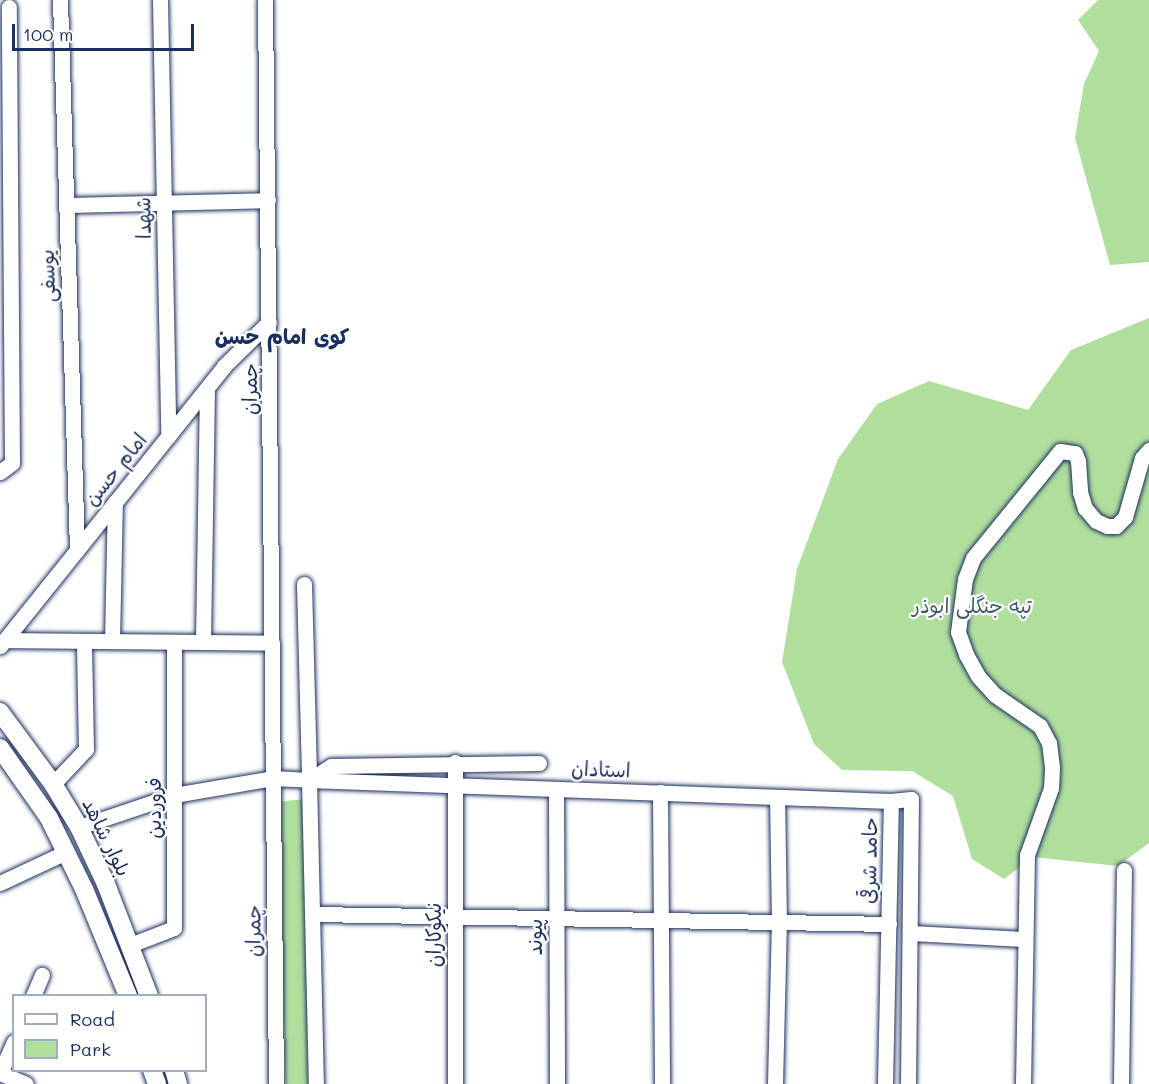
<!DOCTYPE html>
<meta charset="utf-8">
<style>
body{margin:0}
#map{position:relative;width:1149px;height:1084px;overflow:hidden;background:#fff;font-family:Mali,"Playpen Sans Arabic",sans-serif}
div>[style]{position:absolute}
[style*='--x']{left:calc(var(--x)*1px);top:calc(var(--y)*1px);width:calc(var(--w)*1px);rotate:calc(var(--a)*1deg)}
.green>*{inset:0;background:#b0de9d}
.roads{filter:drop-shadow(0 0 2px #1b2f5e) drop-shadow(0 0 2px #1b2f5e)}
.minor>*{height:15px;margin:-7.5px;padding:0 7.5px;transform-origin:7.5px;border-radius:7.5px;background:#fff}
.major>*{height:18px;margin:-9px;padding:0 9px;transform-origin:9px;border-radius:9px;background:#fff}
span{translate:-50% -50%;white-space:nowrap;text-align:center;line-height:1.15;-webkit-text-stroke:4.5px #fff;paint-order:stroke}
.street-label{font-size:20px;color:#1b2f5e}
.park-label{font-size:20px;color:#405b6e}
.neighbourhood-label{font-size:21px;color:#1b2f5e;font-weight:700}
.legend{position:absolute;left:12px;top:994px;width:195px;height:78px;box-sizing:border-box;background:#fff;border:2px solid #a4acbf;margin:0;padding:8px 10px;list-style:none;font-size:18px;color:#1b2f5e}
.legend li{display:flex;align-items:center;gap:12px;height:30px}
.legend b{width:30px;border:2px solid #a4acbf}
.scale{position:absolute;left:12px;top:24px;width:182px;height:27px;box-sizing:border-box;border:3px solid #1b2f5e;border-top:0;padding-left:8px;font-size:18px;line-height:21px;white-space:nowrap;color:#1b2f5e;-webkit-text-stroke:4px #fff;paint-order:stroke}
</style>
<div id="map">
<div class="green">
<i style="clip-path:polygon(1098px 0,1149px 0,1149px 262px,1110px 265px,1075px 138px,1084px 84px,1099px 51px,1078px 20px)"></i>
<i style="clip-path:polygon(1149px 318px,1149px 843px,1118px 866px,1033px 857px,1004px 879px,972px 859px,953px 796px,912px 771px,842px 770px,814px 744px,782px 662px,797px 569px,838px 459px,877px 404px,929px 381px,1028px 410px,1071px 350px)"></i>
<i style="clip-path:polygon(304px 799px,308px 1084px,286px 1084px,278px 802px)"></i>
</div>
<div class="roads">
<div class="minor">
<i style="--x:60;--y:0;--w:550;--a:88.23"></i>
<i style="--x:160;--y:0;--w:436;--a:88.9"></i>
<i style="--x:265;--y:0;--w:1084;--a:89.42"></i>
<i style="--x:66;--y:205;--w:202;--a:-1.4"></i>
<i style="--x:0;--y:472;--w:15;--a:-37"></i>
<i style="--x:12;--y:463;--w:456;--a:-90.4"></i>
<i style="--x:304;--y:584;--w:196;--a:88.5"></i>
<i style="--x:5;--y:640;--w:267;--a:0.6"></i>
<i style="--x:112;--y:641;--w:139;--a:-88.8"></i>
<i style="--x:203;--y:642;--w:254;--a:-89.1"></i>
<i style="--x:0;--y:646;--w:359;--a:-51.3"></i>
<i style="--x:224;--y:366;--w:63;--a:-44.4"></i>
<i style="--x:309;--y:780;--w:582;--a:2.07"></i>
<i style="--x:891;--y:801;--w:20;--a:-6"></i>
<i style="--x:911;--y:799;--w:285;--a:90.6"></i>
<i style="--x:309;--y:780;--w:26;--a:-32"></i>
<i style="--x:331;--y:766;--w:208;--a:-0.8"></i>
<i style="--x:53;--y:784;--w:48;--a:-46.7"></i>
<i style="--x:86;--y:749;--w:108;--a:-91.1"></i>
<i style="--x:556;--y:789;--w:295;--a:89.8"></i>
<i style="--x:660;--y:792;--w:292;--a:89.6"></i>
<i style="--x:79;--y:827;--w:100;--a:-18.6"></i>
<i style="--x:174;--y:795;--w:100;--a:-9.7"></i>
<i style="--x:273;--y:778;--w:36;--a:3"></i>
<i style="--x:309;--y:780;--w:304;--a:88.7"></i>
<i style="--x:0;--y:883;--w:73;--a:-25.2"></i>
<i style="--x:313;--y:914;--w:576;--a:0.99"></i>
<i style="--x:910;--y:933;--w:115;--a:3"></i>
<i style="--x:130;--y:945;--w:47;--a:-21.1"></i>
<i style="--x:174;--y:928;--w:286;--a:-90"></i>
<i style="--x:33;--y:996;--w:23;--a:-67"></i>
<i style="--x:0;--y:1073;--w:34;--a:-66"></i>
<i style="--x:0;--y:1073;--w:28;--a:23"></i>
<i style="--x:455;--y:1084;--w:322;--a:-90"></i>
<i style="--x:775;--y:1084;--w:162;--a:-88.6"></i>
<i style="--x:779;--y:922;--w:125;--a:-90.9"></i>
<i style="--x:885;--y:1084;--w:283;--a:-88.8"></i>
<i style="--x:1023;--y:1084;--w:229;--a:-89"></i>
<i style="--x:1027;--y:855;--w:71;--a:-70.3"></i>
<i style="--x:1051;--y:788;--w:21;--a:-87"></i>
<i style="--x:1052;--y:767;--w:24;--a:-97"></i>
<i style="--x:1049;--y:743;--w:19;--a:-118"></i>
<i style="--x:1040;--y:726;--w:55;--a:-145.4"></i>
<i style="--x:995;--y:695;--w:25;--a:-132"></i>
<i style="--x:978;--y:676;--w:25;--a:-119"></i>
<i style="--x:966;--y:654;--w:23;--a:-110"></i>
<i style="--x:958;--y:632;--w:53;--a:-82.5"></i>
<i style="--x:965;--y:579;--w:22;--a:-69"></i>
<i style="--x:973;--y:558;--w:138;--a:-50.9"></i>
<i style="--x:1060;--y:451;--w:15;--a:8"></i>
<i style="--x:1075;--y:453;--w:9;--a:69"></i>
<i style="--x:1078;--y:461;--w:31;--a:86"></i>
<i style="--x:1080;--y:492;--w:17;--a:73"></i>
<i style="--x:1085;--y:508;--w:17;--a:50"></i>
<i style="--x:1096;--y:521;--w:12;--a:24"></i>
<i style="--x:1107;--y:526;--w:9;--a:0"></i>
<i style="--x:1116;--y:526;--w:13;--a:-45"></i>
<i style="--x:1125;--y:517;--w:61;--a:-73.9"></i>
<i style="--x:1142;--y:458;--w:11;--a:-49"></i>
<i style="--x:1121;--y:1084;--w:214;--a:-89.2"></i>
</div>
<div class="major">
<i style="--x:0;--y:712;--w:89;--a:53.6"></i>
<i style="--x:53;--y:784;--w:50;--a:58.8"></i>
<i style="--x:79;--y:827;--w:63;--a:64.7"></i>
<i style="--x:106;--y:884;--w:120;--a:69"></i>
<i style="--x:0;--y:748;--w:85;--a:55"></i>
<i style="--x:49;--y:818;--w:79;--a:63.8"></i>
<i style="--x:84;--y:889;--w:116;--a:67.6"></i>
<i style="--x:152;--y:1070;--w:15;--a:70"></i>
<i style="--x:174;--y:1070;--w:15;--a:74"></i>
</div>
</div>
<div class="street-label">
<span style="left:143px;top:218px;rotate:-91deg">شهدا</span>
<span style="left:47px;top:276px;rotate:-92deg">یوسفی</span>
<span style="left:249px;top:389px;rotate:-90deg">چمران</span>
<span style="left:115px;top:469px;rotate:-51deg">امام حسن</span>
<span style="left:601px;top:769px;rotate:2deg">استادان</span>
<span style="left:153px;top:808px;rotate:-90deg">فروردین</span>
<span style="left:107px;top:837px;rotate:64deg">بلوار شاهد</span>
<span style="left:869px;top:861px;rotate:-89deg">حامد شرقی</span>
<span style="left:253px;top:931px;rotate:-90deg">چمران</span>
<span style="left:433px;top:935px;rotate:-90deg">نیکوکاران</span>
<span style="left:534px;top:937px;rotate:-90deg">پیوند</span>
</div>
<div class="park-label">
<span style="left:972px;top:605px">تپه جنگلی ابوذر</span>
</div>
<div class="neighbourhood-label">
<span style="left:282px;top:336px">کوی امام حسن</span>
</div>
<ul class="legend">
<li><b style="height:8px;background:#fff"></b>Road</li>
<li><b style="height:16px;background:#b0de9d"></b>Park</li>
</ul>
<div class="scale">100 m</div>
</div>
